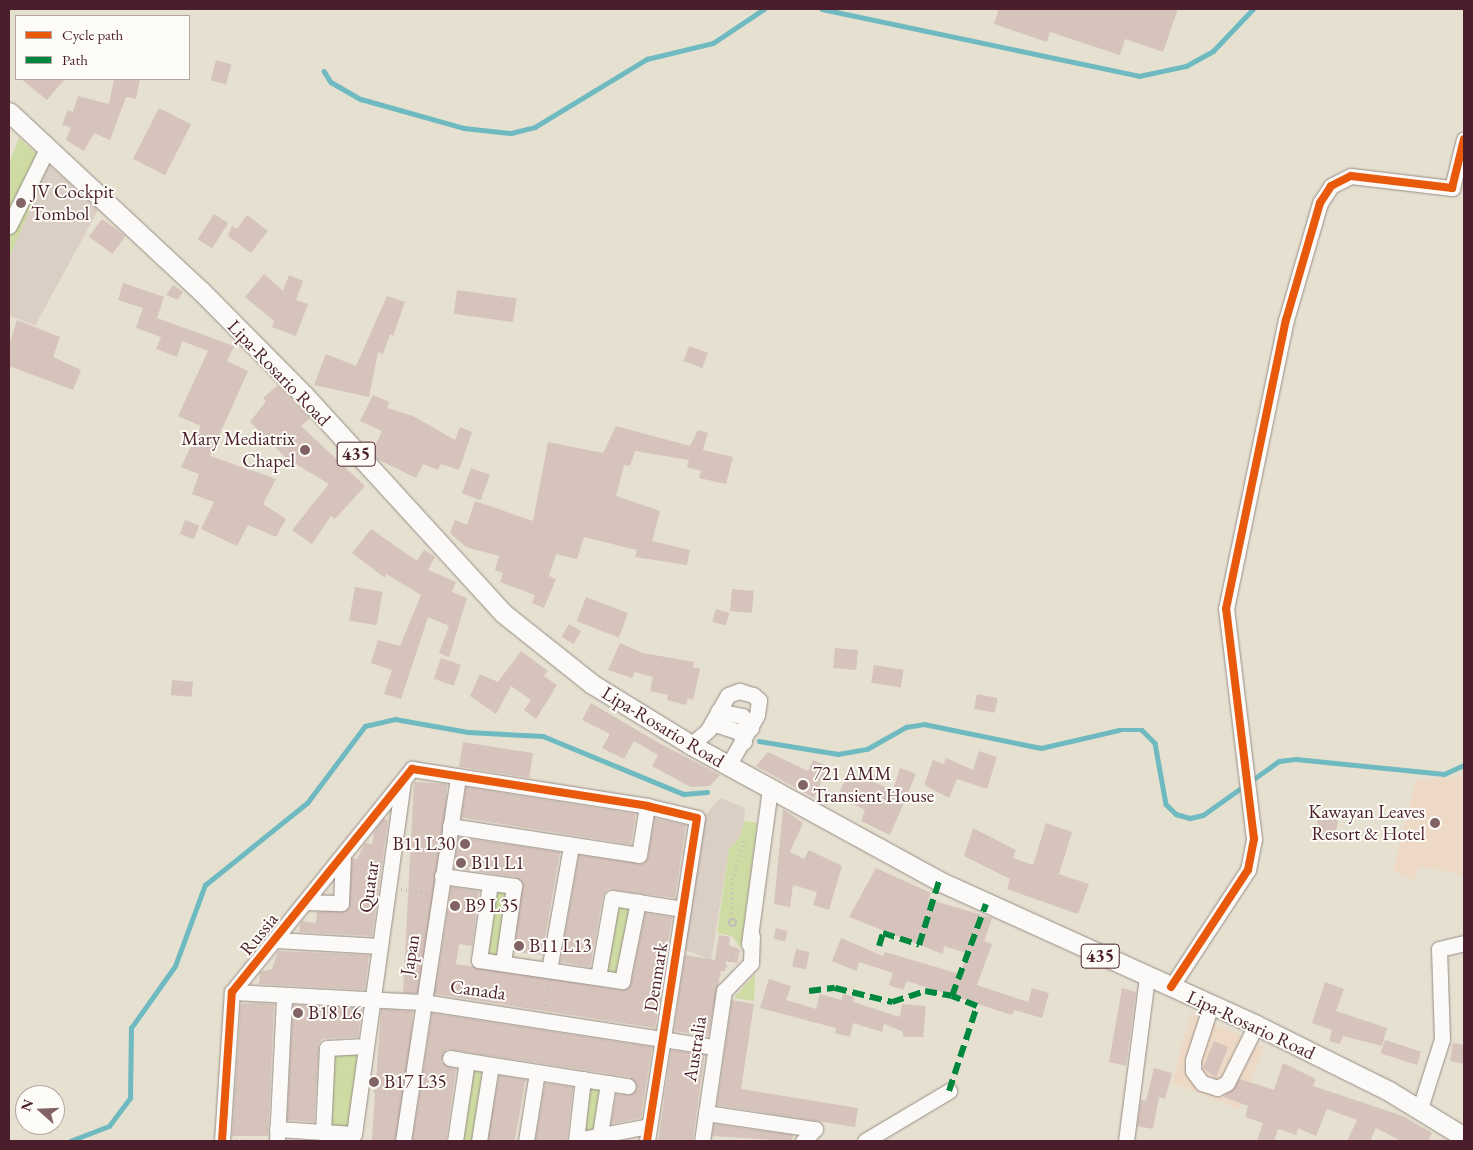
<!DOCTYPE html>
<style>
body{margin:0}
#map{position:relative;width:1473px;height:1150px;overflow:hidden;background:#e6e0d0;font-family:"EB Garamond",serif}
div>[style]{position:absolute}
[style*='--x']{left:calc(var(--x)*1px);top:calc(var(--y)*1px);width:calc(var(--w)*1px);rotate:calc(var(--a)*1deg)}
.built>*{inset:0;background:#eed9c7}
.industrial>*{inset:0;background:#dacec5}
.green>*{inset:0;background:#cedba2;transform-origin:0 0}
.stream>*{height:4.5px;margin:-2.25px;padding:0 2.25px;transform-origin:2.25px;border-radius:2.25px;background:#6ebac0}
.building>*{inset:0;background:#d6c3bb;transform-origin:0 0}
.path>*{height:2.5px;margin-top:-1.25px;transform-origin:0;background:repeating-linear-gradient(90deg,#c2bcbb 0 1px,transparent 0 5px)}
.path>.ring{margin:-1.25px;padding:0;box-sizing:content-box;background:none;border:2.5px solid #c2bcbb;border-radius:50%}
.roads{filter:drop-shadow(0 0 1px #978d87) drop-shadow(0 0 1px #978d87)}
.minor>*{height:15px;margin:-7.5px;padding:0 7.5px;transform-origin:7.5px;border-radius:7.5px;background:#fbfaf8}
.major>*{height:19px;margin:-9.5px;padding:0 9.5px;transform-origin:9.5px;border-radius:9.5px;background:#fbfaf8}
.quiet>*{height:6px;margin-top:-3px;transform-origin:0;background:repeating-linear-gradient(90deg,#00873e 0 12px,transparent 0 18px)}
.cycleway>*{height:8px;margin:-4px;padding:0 4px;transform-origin:4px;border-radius:4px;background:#e8590c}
.dots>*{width:14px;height:14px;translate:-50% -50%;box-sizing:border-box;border:2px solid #fdfcf7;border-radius:50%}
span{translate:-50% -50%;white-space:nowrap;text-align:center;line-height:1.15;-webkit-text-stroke:4px #fdfcf7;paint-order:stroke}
.shield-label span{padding:1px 4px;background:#fdfcf7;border:1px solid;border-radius:4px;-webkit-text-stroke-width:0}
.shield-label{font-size:18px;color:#4a1f2b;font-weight:700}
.poi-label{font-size:19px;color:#4a1f2b}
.left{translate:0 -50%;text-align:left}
.right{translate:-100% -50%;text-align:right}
.street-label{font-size:19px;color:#4a1f2b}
.frame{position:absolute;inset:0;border:10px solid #4a1f2b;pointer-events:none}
.legend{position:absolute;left:15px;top:15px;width:175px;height:65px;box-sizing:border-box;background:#fdfcf7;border:1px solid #b5a4a5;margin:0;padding:6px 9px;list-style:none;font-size:15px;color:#4a1f2b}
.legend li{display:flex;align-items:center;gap:10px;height:25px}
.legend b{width:25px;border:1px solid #b5a4a5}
.north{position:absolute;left:15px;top:1085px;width:50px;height:50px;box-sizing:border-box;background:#fdfcf7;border:1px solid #b5a4a5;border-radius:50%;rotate:290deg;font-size:14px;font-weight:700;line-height:20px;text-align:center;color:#4a1f2b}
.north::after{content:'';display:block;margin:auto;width:18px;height:22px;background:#816365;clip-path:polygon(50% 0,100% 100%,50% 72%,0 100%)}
</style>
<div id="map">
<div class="built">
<i style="clip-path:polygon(1464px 776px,1464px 875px,1419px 866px,1414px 880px,1393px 871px,1416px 780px)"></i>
<i style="clip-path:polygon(1191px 1013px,1264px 1047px,1239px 1109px,1172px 1083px)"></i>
</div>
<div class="industrial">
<i style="clip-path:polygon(49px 165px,98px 210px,35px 326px,9px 315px,9px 258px)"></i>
<i style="clip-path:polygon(720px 798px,745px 808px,744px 821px,740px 837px,729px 849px,711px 960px,683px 949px,702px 819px)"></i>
</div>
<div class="green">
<i style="clip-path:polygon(19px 138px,49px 165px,9px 258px,9px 164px)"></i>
<i style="clip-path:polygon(744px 821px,757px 823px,741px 948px,732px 936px,717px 933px,729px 849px,740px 837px)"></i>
<i style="left:490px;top:883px;width:24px;height:78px;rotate:7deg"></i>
<i style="left:612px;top:898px;width:26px;height:80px;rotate:9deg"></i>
<i style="clip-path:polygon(755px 974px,754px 1001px,734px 998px)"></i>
<i style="clip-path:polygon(365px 1046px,354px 1134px,323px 1132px,327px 1048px)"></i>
<i style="left:467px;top:1061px;width:24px;height:81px;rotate:9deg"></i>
<i style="clip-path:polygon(583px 1079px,608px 1083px,600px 1134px,576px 1140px)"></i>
</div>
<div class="stream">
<i style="--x:822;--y:9;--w:324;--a:11.9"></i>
<i style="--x:1139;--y:76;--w:48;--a:-12"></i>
<i style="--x:1186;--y:66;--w:31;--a:-29"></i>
<i style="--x:1213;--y:51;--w:58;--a:-46.4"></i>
<i style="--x:324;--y:71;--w:13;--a:58"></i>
<i style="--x:331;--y:82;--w:34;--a:30"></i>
<i style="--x:361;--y:99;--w:107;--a:15.7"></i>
<i style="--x:464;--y:128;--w:47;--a:6.1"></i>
<i style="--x:511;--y:133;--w:25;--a:-14"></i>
<i style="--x:535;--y:127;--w:131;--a:-31.3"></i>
<i style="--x:647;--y:59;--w:68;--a:-13.6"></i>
<i style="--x:713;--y:43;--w:61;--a:-33.7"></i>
<i style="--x:759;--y:741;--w:80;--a:9.3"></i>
<i style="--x:838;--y:754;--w:29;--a:-10"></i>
<i style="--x:867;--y:749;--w:45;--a:-29.4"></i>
<i style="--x:906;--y:727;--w:18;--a:-9"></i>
<i style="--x:924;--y:724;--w:119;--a:11.6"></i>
<i style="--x:1041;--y:748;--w:80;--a:-13"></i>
<i style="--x:1119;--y:730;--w:23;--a:0"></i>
<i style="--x:1142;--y:730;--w:18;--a:45"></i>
<i style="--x:1155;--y:743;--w:62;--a:79.8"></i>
<i style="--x:1166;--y:804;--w:14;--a:45"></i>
<i style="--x:1176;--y:814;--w:15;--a:16"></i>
<i style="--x:1190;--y:818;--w:13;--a:-13"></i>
<i style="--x:1203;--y:815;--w:93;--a:-35.4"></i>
<i style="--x:1279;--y:761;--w:17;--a:-7"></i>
<i style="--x:1296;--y:759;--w:149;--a:5.8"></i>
<i style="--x:1444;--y:774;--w:22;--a:-24"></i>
<i style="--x:70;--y:1141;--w:42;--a:-21"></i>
<i style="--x:109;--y:1126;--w:35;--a:-53"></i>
<i style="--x:130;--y:1098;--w:70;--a:-89.2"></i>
<i style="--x:131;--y:1028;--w:76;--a:-54.6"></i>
<i style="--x:175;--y:966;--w:86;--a:-69.7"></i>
<i style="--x:205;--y:885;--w:131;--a:-38.8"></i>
<i style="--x:307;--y:803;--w:96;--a:-53"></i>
<i style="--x:365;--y:726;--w:31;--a:-13"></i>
<i style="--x:395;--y:719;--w:74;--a:10.1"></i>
<i style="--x:468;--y:732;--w:75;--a:3.1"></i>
<i style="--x:543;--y:736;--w:152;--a:22.4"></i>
<i style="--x:684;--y:794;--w:23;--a:-5"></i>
</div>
<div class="building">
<i style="clip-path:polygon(999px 9px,1178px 9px,1163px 52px,1125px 39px,1120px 55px,1050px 32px,1047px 42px,994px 24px)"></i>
<i style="left:216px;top:60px;width:16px;height:21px;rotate:15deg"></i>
<i style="clip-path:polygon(21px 79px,65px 79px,47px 100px)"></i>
<i style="clip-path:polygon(114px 79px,140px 79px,136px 99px,126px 97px,110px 140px,94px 133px,84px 151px,66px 140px,71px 127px,62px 125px,68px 110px,73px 112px,78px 96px,109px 104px)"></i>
<i style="left:159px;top:108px;width:36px;height:57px;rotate:27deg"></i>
<i style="left:214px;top:214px;width:17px;height:30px;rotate:33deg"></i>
<i style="clip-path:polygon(247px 215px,268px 231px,251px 253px,228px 236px,232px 226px,237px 229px)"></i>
<i style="left:102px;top:219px;width:29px;height:22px;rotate:36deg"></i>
<i style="clip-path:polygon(264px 274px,283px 291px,289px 275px,303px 281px,296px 300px,308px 304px,296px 336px,272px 327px,274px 321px,245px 297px)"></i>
<i style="clip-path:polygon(123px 283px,164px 297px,157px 318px,234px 346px,227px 361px,248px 371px,210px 456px,276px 479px,263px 504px,286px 519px,276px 537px,248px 525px,237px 546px,201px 529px,214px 502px,192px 494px,199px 474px,181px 467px,201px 426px,178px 416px,208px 351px,182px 341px,177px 357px,156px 349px,161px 337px,136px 328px,143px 308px,118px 300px)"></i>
<i style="clip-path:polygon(173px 285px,183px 292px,178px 300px,166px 295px)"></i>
<i style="left:457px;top:290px;width:60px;height:24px;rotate:8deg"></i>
<i style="clip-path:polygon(387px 296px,405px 302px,393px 336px,390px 334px,383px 354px,378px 352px,369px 397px,314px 385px,326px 354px,356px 366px)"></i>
<i style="clip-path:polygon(17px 320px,60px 337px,53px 357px,81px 370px,73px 390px,9px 366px,9px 345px)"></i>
<i style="left:689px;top:346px;width:20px;height:16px;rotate:20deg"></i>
<i style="clip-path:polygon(278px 385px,310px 418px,301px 426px,365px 486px,335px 519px,331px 516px,312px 544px,292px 530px,329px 484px,286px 458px,250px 422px,266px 401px,263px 398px)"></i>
<i style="clip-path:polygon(373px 395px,389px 402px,387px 408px,413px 416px,455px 440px,460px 427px,472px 432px,459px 470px,441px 464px,438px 470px,423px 464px,416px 478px,379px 460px,372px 453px,382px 431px,360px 421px)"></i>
<i style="clip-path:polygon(616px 426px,690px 446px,698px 430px,708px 433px,703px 450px,733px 457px,726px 484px,699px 478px,701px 471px,687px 467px,689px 460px,635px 451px,630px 466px,624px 465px,616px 496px,660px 511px,652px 541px,690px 550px,687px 565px,635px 557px,637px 550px,584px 537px,577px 559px,556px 554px,549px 576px,556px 579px,544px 608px,532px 603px,535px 595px,500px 582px,503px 573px,495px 570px,499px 556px,466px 547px,450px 533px,455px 520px,467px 525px,475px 501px,533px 521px,548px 442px,603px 453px)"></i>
<i style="left:471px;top:468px;width:20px;height:27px;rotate:20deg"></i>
<i style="left:185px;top:520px;width:15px;height:15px;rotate:20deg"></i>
<i style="clip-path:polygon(371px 529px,417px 561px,424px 550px,435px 557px,428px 570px,456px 582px,452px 592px,467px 598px,449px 657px,439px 653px,449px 626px,428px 617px,401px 699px,384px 694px,392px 670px,371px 663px,378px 640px,400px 646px,421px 595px,386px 574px,385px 578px,352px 553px)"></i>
<i style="left:355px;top:587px;width:28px;height:34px;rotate:10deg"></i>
<i style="left:732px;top:589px;width:22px;height:22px;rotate:5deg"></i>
<i style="left:586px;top:597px;width:45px;height:26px;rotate:21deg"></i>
<i style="left:716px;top:609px;width:14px;height:13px;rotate:17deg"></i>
<i style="left:569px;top:624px;width:14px;height:15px;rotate:30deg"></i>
<i style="clip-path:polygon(620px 643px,643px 653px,694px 662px,693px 667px,700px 669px,693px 700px,688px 698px,686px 705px,667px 700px,668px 695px,650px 691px,653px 677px,635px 672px,632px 678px,608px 670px)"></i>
<i style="left:835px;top:648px;width:23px;height:20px;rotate:5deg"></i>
<i style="clip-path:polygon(521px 651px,548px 671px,544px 676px,557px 685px,536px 719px,524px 710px,531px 700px,511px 686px,496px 714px,470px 696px,480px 674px,498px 682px)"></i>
<i style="left:441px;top:658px;width:21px;height:22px;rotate:19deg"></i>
<i style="left:874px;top:665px;width:30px;height:18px;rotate:9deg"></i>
<i style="left:172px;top:680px;width:21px;height:15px;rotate:5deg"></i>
<i style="left:977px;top:694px;width:21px;height:15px;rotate:11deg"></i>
<i style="clip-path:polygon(591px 703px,659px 743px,720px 775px,710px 786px,691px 787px,652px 766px,658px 755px,634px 741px,624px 759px,602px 748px,610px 734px,582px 720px)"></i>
<i style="left:463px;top:742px;width:71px;height:25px;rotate:9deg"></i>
<i style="clip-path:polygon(979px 751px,997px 757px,987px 789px,957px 779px,949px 798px,924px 785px,933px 760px,944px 764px,946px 758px,973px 770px)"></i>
<i style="clip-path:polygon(768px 752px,808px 771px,813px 760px,828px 766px,814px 798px,756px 766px)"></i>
<i style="clip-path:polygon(900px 768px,916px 774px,890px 835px,861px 821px,865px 810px,837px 796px,845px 781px,864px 771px,876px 775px,873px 782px,893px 790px)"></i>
<i style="left:414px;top:782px;width:33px;height:211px;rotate:3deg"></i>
<i style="left:466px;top:787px;width:172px;height:31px;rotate:9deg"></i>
<i style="clip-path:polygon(783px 809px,803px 823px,790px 852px,804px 859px,809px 850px,842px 866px,829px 910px,813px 905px,817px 892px,793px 885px,790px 907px,774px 904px)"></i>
<i style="left:1318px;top:816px;width:20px;height:21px;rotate:6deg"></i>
<i style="clip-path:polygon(654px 818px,686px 825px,675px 898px,608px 889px,603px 896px,590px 967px,560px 962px,579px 855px,643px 864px,648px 857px)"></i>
<i style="clip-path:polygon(383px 819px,388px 820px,372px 936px,299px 932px,301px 921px,316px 923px,317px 912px,349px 908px,352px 858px,357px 859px,365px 843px,372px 844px,374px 832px)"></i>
<i style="clip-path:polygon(1046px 823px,1072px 832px,1059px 874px,1089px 884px,1078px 914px,1007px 889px,1010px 879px,964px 856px,973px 828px,1016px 850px,1013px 858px,1033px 865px)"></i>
<i style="clip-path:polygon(458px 837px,560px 852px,542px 955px,514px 952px,522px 882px,515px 877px,454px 868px)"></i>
<i style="clip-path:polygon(876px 868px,931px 893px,928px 899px,992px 918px,984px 941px,992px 944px,977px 985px,1028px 1002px,1032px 988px,1049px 993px,1042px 1018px,1014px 1010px,1012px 1015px,907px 981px,903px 990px,889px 985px,893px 973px,859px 962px,857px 971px,832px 961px,841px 938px,883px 956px,885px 952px,960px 974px,967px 953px,944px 946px,943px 954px,849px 917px)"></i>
<i style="clip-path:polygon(451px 887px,479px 891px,472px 946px,459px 944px,456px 964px,621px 990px,631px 983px,645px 913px,672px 917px,655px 1028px,435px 994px)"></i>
<i style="left:776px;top:928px;width:12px;height:11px;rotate:14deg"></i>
<i style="clip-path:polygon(719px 935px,730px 937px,729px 945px,740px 950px,737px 963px,726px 961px,725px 971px,721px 971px,708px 1036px,674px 1031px,685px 955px,715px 960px)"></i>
<i style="left:796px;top:949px;width:14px;height:18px;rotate:12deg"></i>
<i style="clip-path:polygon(278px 951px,369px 955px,365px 990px,259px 984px,260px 972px,272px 969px)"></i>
<i style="clip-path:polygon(769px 979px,791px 986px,786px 1000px,816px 1009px,820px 994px,841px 1000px,843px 994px,854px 997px,853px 1002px,900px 1017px,902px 1004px,926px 1006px,923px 1037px,904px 1037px,902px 1031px,884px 1024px,882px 1032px,853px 1023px,850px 1037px,835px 1033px,836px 1028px,760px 1008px)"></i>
<i style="clip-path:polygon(1325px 982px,1344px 989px,1336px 1011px,1387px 1028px,1382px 1046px,1343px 1036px,1340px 1044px,1329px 1041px,1332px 1030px,1312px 1023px)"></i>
<i style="clip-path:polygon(1122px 988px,1136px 992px,1126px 1066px,1109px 1062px)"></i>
<i style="clip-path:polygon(732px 1000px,754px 1004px,741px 1089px,858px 1108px,855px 1127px,717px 1105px)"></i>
<i style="clip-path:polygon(258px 1003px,274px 1004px,268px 1136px,232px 1136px,241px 1004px)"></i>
<i style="clip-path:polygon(293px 1005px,362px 1008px,358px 1037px,322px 1039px,319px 1044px,314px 1122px,287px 1120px)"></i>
<i style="left:381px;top:1009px;width:32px;height:134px;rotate:4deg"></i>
<i style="clip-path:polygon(432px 1013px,652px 1047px,641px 1118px,611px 1124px,616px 1094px,631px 1095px,637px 1088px,630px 1077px,447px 1049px,441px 1062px,456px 1069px,446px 1140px,412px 1141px)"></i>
<i style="left:1385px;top:1040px;width:38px;height:14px;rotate:18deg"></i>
<i style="clip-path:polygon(1214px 1041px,1228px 1047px,1216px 1078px,1203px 1068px)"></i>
<i style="clip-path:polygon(1453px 1043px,1464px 1045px,1464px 1064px,1450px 1061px)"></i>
<i style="left:671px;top:1050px;width:34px;height:92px;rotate:8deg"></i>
<i style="clip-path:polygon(1283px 1063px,1316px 1079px,1313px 1086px,1403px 1116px,1432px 1133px,1428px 1141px,1401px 1141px,1376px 1128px,1370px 1141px,1347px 1141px,1357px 1120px,1327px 1109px,1316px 1136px,1298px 1128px,1296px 1135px,1278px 1129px,1274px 1141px,1257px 1141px,1263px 1123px,1245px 1117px,1248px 1106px,1224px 1097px,1239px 1079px,1274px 1090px)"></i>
<i style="clip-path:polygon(1154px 1068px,1172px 1073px,1165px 1099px,1159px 1097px,1153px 1129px,1137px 1126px,1141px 1100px,1146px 1101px)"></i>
<i style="left:499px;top:1075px;width:27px;height:67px;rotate:10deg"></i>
<i style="clip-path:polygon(545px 1083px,573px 1087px,567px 1141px,535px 1141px)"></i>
<i style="clip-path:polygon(714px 1124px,793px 1135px,792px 1141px,712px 1136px)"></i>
</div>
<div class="path">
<i style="--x:401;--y:889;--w:27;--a:8"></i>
<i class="ring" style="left:729px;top:919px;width:5.5px;height:5.5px"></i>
<i style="--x:731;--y:919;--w:39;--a:-89"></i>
<i style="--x:732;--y:880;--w:44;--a:-72.8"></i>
<i style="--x:726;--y:966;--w:21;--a:-61"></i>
<i style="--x:545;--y:1006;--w:22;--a:-82"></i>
<i style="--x:374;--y:1091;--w:22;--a:8"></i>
<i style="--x:236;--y:1140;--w:27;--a:2"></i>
</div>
<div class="roads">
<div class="minor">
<i style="--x:9;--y:226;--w:88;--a:-63.7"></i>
<i style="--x:718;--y:711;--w:25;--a:12"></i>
<i style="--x:742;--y:716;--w:15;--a:53"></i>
<i style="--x:712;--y:723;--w:28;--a:18"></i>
<i style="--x:739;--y:732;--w:11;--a:63"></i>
<i style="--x:691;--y:745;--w:23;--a:-41"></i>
<i style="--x:708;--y:730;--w:40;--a:-60.3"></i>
<i style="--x:728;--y:695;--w:12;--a:-20"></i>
<i style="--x:739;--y:691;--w:15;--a:16"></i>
<i style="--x:753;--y:695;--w:8;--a:40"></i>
<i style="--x:759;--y:700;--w:15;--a:98"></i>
<i style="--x:757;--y:715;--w:59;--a:119.6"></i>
<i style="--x:450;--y:826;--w:191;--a:8.7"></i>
<i style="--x:639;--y:855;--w:50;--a:-80.7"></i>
<i style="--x:442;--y:876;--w:73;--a:7.9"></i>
<i style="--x:514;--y:886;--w:78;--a:98.1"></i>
<i style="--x:490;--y:883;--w:78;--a:98.1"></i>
<i style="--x:479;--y:960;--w:145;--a:8.4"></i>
<i style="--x:622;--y:981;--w:81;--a:-78.6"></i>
<i style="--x:306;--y:902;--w:35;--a:2"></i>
<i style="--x:341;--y:903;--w:47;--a:-87.6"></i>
<i style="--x:276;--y:940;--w:104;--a:3.3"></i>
<i style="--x:749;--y:944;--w:156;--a:-82.3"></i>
<i style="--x:549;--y:970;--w:126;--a:-79.9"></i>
<i style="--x:598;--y:977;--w:80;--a:-80"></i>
<i style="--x:612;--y:898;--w:72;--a:8.8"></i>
<i style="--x:1171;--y:987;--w:140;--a:-56.7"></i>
<i style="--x:1248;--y:870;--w:32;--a:-79"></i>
<i style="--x:1254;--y:839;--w:232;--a:-96.9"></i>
<i style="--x:1226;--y:609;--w:295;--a:-78.3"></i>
<i style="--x:1286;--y:320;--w:122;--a:-73.8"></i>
<i style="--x:1320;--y:203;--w:20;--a:-57"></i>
<i style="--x:1331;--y:186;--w:22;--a:-27"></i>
<i style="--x:1351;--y:176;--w:102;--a:6.8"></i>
<i style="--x:1452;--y:188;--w:50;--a:-76.2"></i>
<i style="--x:232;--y:992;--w:191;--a:3"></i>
<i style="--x:423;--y:1002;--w:295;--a:8.8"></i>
<i style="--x:1211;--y:1005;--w:58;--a:108.1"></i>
<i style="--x:1193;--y:1060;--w:11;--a:90"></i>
<i style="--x:1193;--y:1071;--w:15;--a:53"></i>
<i style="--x:1202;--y:1083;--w:16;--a:18"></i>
<i style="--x:1217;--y:1088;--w:11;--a:-27"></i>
<i style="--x:1227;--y:1083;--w:65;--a:-63.4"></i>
<i style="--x:450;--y:1058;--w:17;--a:10"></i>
<i style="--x:583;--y:1079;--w:61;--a:96.5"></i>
<i style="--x:576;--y:1140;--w:74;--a:-10.9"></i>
<i style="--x:608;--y:1083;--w:20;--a:9"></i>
<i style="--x:1420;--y:1108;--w:72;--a:-72.3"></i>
<i style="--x:1442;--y:1039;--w:90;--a:-91.9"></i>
<i style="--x:1439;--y:949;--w:26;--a:-13"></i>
<i style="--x:706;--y:1113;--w:110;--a:8.4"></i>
<i style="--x:815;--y:1129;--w:17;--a:135"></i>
<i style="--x:277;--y:1129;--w:77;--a:3.7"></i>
<i style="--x:354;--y:1134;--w:356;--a:-82.1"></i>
<i style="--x:323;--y:1132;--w:84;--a:-87.3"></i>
<i style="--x:327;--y:1048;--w:38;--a:-3"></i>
<i style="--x:222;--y:1141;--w:149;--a:-86.2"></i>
<i style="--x:232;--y:992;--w:287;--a:-51.1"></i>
<i style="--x:412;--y:769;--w:238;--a:8.9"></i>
<i style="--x:647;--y:806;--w:51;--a:13.5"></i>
<i style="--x:697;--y:818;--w:327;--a:98.8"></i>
<i style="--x:277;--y:1141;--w:145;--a:-87.2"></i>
<i style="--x:403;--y:1141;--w:369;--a:-81.4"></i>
<i style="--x:455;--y:1141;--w:81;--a:-81.5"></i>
<i style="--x:467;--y:1061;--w:143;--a:8.9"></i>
<i style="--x:608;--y:1083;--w:52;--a:98.9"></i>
<i style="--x:479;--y:1141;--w:77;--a:-81"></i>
<i style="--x:526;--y:1141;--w:70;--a:-80.9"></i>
<i style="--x:702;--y:1141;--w:152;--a:-81.7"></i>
<i style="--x:724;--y:991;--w:39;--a:-46"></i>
<i style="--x:751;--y:963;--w:27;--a:-88"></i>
<i style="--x:865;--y:1141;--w:98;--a:-30.8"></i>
<i style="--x:1126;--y:1141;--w:165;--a:-82.7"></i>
</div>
<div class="major">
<i style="--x:9;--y:112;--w:262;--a:43"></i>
<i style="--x:201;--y:291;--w:146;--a:45.3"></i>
<i style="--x:304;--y:395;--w:295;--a:47.6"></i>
<i style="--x:503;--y:613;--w:114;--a:38.6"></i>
<i style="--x:592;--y:684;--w:116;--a:31.6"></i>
<i style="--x:691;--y:745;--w:283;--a:28.7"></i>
<i style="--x:939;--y:881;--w:348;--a:24.4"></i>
<i style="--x:1256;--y:1025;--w:148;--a:26.4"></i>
<i style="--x:1389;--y:1091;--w:88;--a:31.5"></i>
</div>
</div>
<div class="quiet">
<i style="--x:879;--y:946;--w:14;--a:-73"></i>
<i style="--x:883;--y:933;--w:38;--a:18"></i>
<i style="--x:919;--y:945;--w:67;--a:-72.6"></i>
<i style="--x:809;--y:991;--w:26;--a:-7"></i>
<i style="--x:835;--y:988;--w:59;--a:13.8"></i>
<i style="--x:892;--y:1002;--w:35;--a:-18"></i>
<i style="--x:925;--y:991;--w:27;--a:10"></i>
<i style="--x:949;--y:1091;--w:89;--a:-71.8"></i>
<i style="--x:977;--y:1006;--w:27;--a:-158"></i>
<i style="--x:952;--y:996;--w:98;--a:-69.7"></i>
</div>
<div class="cycleway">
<i style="--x:1171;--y:987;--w:140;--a:-56.7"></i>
<i style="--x:1248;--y:870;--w:32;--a:-79"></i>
<i style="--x:1254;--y:839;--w:232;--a:-96.9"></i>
<i style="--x:1226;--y:609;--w:295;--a:-78.3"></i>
<i style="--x:1286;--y:320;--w:122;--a:-73.8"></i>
<i style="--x:1320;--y:203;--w:20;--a:-57"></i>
<i style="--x:1331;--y:186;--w:22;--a:-27"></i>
<i style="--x:1351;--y:176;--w:102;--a:6.8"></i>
<i style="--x:1452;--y:188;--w:50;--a:-76.2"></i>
<i style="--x:222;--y:1141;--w:149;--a:-86.2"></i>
<i style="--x:232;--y:992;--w:287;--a:-51.1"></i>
<i style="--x:412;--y:769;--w:238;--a:8.9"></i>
<i style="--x:647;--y:806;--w:51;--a:13.5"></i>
<i style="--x:697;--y:818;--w:327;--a:98.8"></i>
</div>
<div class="dots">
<i style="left:21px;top:203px;background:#816365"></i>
<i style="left:305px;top:450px;background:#816365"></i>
<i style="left:803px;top:785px;background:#816365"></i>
<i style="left:1435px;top:823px;background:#816365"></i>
<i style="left:465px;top:844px;background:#816365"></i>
<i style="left:461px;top:863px;background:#816365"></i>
<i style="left:455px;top:906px;background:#816365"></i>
<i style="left:519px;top:946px;background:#816365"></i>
<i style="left:298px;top:1013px;background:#816365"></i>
<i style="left:374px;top:1082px;background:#816365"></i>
</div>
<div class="shield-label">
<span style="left:356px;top:454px">435</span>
<span style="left:1100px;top:956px">435</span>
</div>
<div class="poi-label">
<span class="left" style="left:31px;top:203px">JV Cockpit<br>Tombol</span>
<span class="right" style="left:295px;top:450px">Mary Mediatrix<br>Chapel</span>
<span class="left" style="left:813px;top:785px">721 AMM<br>Transient House</span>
<span class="right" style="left:1425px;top:823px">Kawayan Leaves<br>Resort &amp; Hotel</span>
<span class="right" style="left:455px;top:844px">B11 L30</span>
<span class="left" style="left:471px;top:863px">B11 L1</span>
<span class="left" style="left:465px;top:906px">B9 L35</span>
<span class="left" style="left:529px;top:946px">B11 L13</span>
<span class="left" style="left:308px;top:1013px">B18 L6</span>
<span class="left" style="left:384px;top:1082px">B17 L35</span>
</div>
<div class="street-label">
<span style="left:279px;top:373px;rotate:46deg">Lipa-Rosario Road</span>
<span style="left:663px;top:727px;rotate:31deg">Lipa-Rosario Road</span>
<span style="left:369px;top:887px;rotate:-82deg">Quatar</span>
<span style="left:259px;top:934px;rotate:-51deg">Russia</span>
<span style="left:410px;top:955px;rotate:-81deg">Japan</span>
<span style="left:656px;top:977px;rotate:-81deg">Denmark</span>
<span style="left:478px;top:990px;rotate:8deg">Canada</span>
<span style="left:1251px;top:1025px;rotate:25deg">Lipa-Rosario Road</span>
<span style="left:695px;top:1049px;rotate:-81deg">Australia</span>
</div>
<div class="frame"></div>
<ul class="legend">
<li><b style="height:6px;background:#e8590c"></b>Cycle path</li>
<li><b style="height:6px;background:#00873e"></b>Path</li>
</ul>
<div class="north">N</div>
</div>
